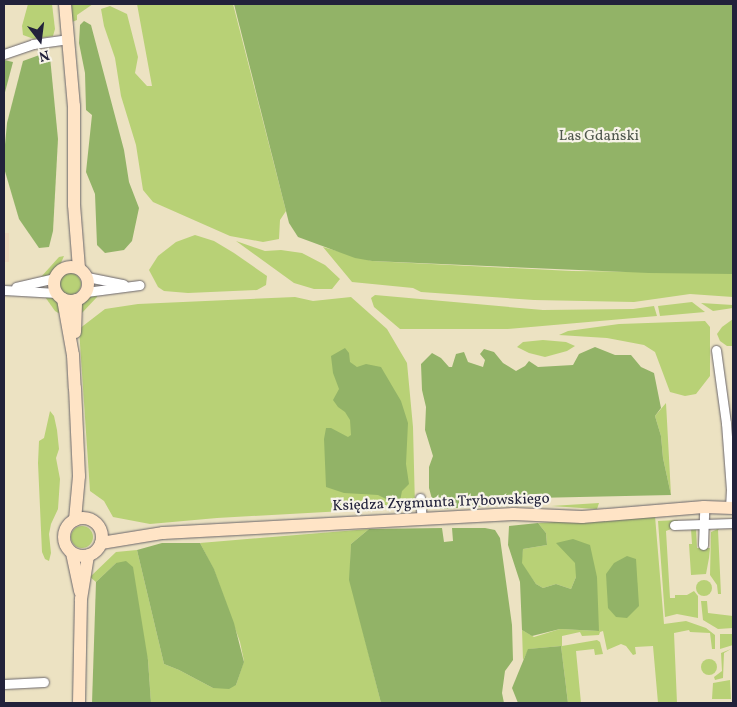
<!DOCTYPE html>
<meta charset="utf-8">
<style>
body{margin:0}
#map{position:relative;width:737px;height:707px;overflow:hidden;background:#ece2c2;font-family:Vollkorn,serif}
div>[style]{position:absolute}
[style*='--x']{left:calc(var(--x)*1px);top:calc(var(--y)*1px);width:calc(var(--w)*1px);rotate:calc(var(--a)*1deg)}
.built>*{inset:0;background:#edd7bb;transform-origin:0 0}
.green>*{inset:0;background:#b8d176}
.round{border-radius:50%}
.forest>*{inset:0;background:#92b367}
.roads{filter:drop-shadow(0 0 1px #69656a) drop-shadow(0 0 1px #69656a)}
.street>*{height:9px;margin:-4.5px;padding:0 4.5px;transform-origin:4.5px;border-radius:4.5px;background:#fff}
.secondary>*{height:12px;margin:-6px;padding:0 6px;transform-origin:6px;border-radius:6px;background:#ffe4c6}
.secondary>.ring{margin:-6px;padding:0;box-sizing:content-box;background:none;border:12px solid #ffe4c6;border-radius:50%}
span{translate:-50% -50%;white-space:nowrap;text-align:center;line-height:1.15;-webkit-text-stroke:4.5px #f7f3e8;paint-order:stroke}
.park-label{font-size:15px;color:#4f574d}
.street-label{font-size:15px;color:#22223b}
.frame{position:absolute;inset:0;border:5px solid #22223b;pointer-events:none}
.north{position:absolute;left:15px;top:15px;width:50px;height:50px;-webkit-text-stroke:4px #f7f3e8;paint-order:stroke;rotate:165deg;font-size:14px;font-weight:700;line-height:20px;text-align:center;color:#22223b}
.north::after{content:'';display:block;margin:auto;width:18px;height:22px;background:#22223b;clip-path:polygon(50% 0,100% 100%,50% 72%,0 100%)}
</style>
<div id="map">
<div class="built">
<i style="left:4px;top:233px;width:5px;height:29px"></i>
</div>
<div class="green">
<i style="clip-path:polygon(28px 4px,52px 4px,55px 29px,53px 36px,34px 39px,23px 35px,22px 26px)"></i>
<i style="clip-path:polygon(70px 4px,93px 4px,77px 15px,77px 20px,72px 22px)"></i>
<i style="clip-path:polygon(137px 4px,233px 4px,286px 211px,280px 220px,279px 239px,263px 242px,230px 236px,153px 202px,143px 190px,136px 145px,121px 96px,115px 58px,104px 26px,101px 9px,110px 6px,127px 14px,138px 57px,135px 73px,147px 86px,152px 86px)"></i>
<i style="clip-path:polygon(195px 235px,214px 241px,234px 253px,267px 276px,266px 285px,257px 290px,188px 293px,164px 291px,158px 287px,149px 270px,158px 256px,176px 242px)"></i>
<i style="clip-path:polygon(236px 241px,265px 251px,281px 250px,302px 253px,325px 265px,340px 279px,332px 289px,314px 289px,294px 283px)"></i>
<i style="clip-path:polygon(323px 247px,372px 261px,572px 271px,733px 273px,733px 297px,690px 294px,634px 302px,534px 300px,421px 292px,413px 288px,352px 282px)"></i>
<i style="clip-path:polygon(64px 256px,60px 265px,50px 275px,41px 277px,59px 257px)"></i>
<i class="round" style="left:59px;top:273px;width:22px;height:22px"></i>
<i style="clip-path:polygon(98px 293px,97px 297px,81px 314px,81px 304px,88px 296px)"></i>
<i style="clip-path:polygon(43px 294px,50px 295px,59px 303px,60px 314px,55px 311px)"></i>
<i style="clip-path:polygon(375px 295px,543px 310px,633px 309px,654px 306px,657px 316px,508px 329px,400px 329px,374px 307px,371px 298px)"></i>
<i style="clip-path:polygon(295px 297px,313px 301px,351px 297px,387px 329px,407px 363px,413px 427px,415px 507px,217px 518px,150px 524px,113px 517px,104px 501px,90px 491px,79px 329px,105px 309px,138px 304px)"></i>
<i style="clip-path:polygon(692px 302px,705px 312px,660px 316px,658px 306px)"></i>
<i style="clip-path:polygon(701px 303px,733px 305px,733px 308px,713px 311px)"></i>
<i style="clip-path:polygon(733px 319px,733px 346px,727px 346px,720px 341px,717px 334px,722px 327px)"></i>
<i style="clip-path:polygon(705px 321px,710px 327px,710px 376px,696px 394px,685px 396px,670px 392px,655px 352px,644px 345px,607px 338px,559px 335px,568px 331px,619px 324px)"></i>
<i style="clip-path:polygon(543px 340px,566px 342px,575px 346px,567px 351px,545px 357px,529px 353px,517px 347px,523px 342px)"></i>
<i style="clip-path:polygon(666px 403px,667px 421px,671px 495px,663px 458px,661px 436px,655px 416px)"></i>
<i style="clip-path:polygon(50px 411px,54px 416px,57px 430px,59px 449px,56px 458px,60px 479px,58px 509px,51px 524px,49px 534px,51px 553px,49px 561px,45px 559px,42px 552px,38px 463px,39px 441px,44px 438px)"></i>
<i style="clip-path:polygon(599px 503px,597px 509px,551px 506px)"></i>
<i style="clip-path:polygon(655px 516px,664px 624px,686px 621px,706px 628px,715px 635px,715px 649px,712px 649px,710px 633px,690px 632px,689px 630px,674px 633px,677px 703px,658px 703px,653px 646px,635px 647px,636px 654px,633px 655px,626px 646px,621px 644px,607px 650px,603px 631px,600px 632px,599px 635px,582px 636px,580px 632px,562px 636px,562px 646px,597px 640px,600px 642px,603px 654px,595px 655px,594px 649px,576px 651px,581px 703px,568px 703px,561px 646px,529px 649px,523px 660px,522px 630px,534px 637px,560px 629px,599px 631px,576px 564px,576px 577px,571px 589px,556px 584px,543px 588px,536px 584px,521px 563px,523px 549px,547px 545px,546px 533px,538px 523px)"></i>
<i style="clip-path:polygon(678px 520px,676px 527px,666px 531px,670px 598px,675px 598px,675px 595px,687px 595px,694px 591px,698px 596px,698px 618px,677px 614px,665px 617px,658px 521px)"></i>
<i class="round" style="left:71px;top:526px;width:22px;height:22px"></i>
<i style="clip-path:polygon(696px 528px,697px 548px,710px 548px,709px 558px,706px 574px,691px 575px,689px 544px,692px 544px,691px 529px)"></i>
<i style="clip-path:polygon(720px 528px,718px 530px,721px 594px,718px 594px,717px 585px,710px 575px,711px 532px)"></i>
<i style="clip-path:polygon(369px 529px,351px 544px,350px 580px,381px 703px,151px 703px,148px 660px,116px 563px,96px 582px,90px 577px,116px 552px,137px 550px,164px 664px,179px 670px,213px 688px,236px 685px,244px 661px,240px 642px,214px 570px,200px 543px)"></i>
<i class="round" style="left:696px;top:580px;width:16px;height:16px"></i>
<i style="clip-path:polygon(701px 601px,707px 601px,708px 613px,733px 616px,733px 628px,718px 629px,703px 620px)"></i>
<i style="clip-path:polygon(720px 634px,733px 634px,733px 645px,720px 649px)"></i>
<i style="clip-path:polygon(731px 649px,724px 653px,723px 678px,715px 680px,714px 677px,722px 671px,721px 653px)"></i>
<i class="round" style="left:701px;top:659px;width:16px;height:16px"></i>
<i style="clip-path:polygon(730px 680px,731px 699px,712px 699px,713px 683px)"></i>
</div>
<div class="forest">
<i style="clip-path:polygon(234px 4px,733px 4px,733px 274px,649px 273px,372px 261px,355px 258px,298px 237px,289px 223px)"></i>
<i style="clip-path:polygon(84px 21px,91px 25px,124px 150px,129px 182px,139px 208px,132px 241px,124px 250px,105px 253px,97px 245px,95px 194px,86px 172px,92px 115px,86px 110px,85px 73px,79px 43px,80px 25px)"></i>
<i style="clip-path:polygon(45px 53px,50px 57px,58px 139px,53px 231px,49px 247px,39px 248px,19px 219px,4px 168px,4px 155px,7px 123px,23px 61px)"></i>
<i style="clip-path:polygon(4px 60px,13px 62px,4px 96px)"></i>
<i style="clip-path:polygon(595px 347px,615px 355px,631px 355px,641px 367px,654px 373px,661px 408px,655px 416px,661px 436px,663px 458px,671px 495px,534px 498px,490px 506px,439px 509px,432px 499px,429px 488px,429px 467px,433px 456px,425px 430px,426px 407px,422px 390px,421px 364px,432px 353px,441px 358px,449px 367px,452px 367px,456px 354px,464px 352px,468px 362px,483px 367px,485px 360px,480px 354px,484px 349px,494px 352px,503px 363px,516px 371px,525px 366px,529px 361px,538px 367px,573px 365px,579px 354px)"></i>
<i style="clip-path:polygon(345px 348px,349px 353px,350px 362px,357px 367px,366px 364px,381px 367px,401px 401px,408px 423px,406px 464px,409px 484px,402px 491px,400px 501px,394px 503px,378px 495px,344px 493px,326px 487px,324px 439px,326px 428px,331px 428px,348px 437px,351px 435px,350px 420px,345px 412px,338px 407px,333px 400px,339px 389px,333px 373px,331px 356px)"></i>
<i style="clip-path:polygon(538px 523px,546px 533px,547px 545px,523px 549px,522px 563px,536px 584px,543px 588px,556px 584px,571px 589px,576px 577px,575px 563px,556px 543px,573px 539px,590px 545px,597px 577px,599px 631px,560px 629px,532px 636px,522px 630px,520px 582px,508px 545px,509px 526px)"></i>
<i style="clip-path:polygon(442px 528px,444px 542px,453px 541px,452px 528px,485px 528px,495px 530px,500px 538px,512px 625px,513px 660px,505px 671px,502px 693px,504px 703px,381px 703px,349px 580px,351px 544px,369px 529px)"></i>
<i style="clip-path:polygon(162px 543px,200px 543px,214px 569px,234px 623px,244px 662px,236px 685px,229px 689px,213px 688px,179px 670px,164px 664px,137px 550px)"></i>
<i style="clip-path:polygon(627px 556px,636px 559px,639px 606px,627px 618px,616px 617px,608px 608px,606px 574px,614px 563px)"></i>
<i style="clip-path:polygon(126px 561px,133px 567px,148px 660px,151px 703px,92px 703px,96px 582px,116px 563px)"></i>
<i style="clip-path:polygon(561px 646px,568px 703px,518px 703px,512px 688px,528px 649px)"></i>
</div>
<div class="roads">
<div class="street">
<i style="--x:4;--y:54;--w:31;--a:-19"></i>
<i style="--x:33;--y:44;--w:36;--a:-8"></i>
<i style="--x:87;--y:277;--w:37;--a:11"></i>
<i style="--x:16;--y:287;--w:40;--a:-13"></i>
<i style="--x:4;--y:290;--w:53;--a:3.2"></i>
<i style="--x:86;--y:292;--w:54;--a:-7.4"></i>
<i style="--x:716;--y:350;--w:74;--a:82.2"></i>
<i style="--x:726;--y:423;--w:66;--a:85.7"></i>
<i style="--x:731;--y:489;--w:19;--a:93"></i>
<i style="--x:420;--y:498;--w:21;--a:85"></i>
<i style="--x:674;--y:525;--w:59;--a:-1.9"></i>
<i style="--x:703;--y:545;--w:38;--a:-88"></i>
<i style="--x:4;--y:684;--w:40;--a:-2.9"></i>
</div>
<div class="secondary">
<i style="--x:65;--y:4;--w:102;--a:85"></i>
<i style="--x:74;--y:106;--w:99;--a:90"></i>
<i style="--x:74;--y:205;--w:64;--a:85.5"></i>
<i class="ring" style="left:54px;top:267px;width:22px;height:22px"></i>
<i style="--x:63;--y:299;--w:57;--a:79.9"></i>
<i style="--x:73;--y:355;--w:33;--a:87"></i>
<i style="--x:75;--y:388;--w:88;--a:87.4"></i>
<i style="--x:79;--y:476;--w:44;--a:95.2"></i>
<i style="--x:75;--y:332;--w:32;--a:-88"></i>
<i class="ring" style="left:64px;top:518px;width:26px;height:26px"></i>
<i style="--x:101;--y:543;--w:63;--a:-9.2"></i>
<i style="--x:163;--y:533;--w:351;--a:-3.1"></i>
<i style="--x:513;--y:514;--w:69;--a:2.5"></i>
<i style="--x:582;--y:517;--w:122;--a:-4.7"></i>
<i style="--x:704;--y:507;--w:29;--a:2"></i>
<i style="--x:72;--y:553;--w:39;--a:78"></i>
<i style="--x:79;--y:703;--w:104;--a:-88.9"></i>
<i style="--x:81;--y:599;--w:44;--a:-80.8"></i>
</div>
</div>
<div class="park-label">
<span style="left:599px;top:137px">Las Gdański</span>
</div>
<div class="street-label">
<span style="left:441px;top:503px;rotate:-2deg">Księdza Zygmunta Trybowskiego</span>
</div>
<div class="frame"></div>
<div class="north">N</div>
</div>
